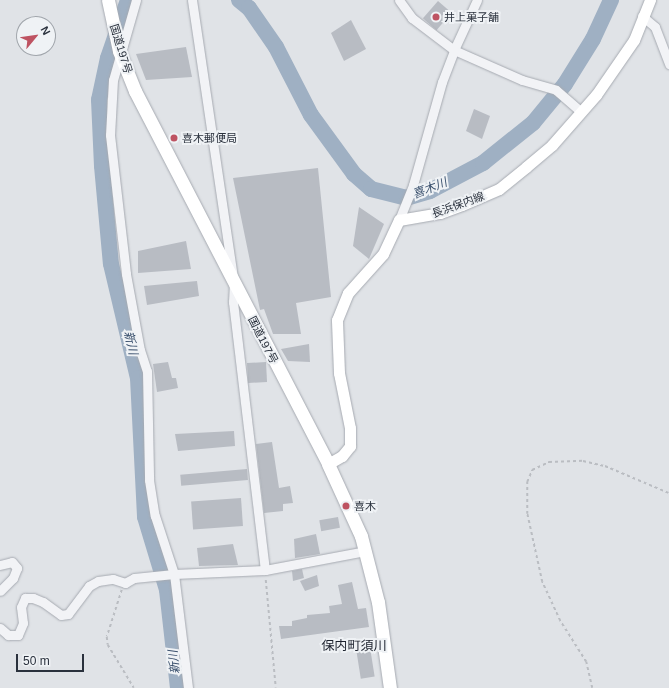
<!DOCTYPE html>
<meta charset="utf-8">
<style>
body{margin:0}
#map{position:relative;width:669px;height:688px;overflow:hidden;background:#e0e3e7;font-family:Helvetica,"Noto Sans JP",sans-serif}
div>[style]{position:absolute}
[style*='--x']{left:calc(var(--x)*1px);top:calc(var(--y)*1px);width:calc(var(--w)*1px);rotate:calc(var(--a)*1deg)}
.river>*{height:16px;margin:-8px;padding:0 8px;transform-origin:8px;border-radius:8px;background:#9fb0c3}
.building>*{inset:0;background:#b8bcc3;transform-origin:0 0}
.path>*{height:1.5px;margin-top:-0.75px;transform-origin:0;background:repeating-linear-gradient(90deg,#babdc2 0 3px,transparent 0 6px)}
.roads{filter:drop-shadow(0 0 1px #a6aab1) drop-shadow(0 0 1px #a6aab1)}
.minor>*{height:9px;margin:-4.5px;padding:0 4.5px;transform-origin:4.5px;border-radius:4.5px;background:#f2f3f6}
.major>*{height:11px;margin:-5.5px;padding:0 5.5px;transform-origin:5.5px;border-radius:5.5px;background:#fff}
.highway>*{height:13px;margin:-6.5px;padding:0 6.5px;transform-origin:6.5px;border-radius:6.5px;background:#fff}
.dots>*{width:11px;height:11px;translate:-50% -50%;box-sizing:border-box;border:2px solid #eff2f5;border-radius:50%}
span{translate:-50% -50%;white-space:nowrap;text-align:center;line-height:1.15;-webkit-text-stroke:4px #eff2f5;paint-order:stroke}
.poi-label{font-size:11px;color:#2a313d}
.left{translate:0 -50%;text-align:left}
.street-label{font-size:11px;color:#2a313d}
.water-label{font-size:12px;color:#394f6c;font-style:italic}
.quarter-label{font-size:13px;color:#1d222e}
.north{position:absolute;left:16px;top:16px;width:40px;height:40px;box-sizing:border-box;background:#eff2f5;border:1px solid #a0a5ab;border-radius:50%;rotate:61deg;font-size:11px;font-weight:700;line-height:16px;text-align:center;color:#2a313d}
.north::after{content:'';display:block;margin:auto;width:14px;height:18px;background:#be5362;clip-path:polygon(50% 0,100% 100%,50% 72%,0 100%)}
.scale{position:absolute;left:16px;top:654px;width:68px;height:18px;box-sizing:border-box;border:2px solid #2a313d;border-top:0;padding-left:5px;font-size:12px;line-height:14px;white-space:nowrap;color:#2a313d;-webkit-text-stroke:3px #eff2f5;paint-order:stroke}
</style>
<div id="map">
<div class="river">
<i style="--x:128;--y:0;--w:61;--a:109"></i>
<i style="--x:108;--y:58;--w:43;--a:102.1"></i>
<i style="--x:99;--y:100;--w:66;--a:87.4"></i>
<i style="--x:102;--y:166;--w:98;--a:84.8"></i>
<i style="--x:111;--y:264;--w:117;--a:76.7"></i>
<i style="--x:138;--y:378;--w:139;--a:87.1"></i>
<i style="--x:145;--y:517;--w:76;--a:73.2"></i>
<i style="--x:167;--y:590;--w:99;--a:83.6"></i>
<i style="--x:239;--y:0;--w:13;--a:39"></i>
<i style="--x:249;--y:8;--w:47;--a:55.3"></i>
<i style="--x:276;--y:47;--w:76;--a:62.8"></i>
<i style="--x:311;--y:115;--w:73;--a:53.9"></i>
<i style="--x:354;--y:174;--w:23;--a:41"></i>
<i style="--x:371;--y:189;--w:36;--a:14"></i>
<i style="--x:406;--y:198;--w:25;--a:-16"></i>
<i style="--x:430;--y:191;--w:60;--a:-27.8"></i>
<i style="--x:483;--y:163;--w:64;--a:-38.7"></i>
<i style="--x:533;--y:123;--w:50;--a:-50.6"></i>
<i style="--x:565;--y:84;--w:53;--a:-58.1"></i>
<i style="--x:593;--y:39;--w:43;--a:-65.2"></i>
</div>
<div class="building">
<i style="left:438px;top:1px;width:18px;height:23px;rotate:41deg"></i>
<i style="clip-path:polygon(351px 20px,366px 49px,344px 61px,331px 33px)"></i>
<i style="clip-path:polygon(186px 47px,192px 77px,146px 80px,136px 54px)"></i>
<i style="clip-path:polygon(474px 109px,490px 116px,482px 139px,466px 131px)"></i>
<i style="clip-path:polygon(318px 168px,331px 297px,296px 303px,301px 334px,273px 334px,264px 309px,260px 310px,233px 178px)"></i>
<i style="clip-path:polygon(359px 207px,384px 224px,369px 259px,353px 246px)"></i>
<i style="clip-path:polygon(186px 241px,191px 269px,138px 273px,138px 251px)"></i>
<i style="clip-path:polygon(197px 281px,199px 296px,147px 305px,144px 286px)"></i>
<i style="clip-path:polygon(309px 344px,310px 362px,288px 361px,281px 349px)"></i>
<i style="clip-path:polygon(168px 362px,172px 378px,176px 378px,178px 388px,157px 392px,153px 364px)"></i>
<i style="left:266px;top:362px;width:20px;height:19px;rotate:87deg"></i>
<i style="clip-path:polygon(234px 431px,235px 446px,178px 451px,175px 434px)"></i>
<i style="clip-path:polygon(272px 442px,279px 488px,290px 486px,293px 503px,283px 504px,283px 511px,264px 513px,256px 444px)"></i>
<i style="left:247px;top:469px;width:11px;height:67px;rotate:85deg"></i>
<i style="left:241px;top:498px;width:28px;height:50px;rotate:86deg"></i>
<i style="left:338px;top:517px;width:11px;height:19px;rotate:80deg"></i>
<i style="clip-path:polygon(316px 534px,320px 554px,295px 558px,294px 539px)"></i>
<i style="clip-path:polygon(233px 544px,238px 565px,199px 566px,197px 548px)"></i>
<i style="clip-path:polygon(302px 569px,304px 578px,293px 581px,292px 571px)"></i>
<i style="clip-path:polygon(317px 575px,319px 586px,305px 591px,300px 581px)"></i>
<i style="clip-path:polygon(352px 582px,358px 609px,366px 608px,369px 627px,281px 639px,279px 626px,292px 626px,292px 621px,307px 618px,307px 615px,330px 613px,329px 606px,342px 604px,338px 585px)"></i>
<i style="left:369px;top:641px;width:36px;height:14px;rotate:81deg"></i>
</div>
<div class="path">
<i style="--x:266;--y:580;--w:108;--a:84.7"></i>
<i style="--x:122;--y:590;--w:49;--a:107.7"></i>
<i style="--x:107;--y:637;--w:8;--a:83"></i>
<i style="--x:108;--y:645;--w:50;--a:58.8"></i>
<i style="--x:592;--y:688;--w:27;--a:-103"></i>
<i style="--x:586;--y:662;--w:49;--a:-122.4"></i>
<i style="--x:560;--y:621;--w:43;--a:-114.8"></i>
<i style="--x:542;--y:582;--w:70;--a:-102.4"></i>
<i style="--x:527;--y:514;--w:32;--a:-90"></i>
<i style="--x:527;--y:482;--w:13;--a:-67"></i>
<i style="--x:532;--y:470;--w:19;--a:-25"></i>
<i style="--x:549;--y:462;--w:34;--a:-2"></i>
<i style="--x:583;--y:461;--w:23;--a:13"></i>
<i style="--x:605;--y:466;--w:69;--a:22.9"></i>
</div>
<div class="roads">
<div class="minor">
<i style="--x:136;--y:0;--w:83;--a:106"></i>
<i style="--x:113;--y:80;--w:55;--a:93.1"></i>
<i style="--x:110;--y:135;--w:140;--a:83.4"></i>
<i style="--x:126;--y:274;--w:77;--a:79.6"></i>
<i style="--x:140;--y:350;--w:22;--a:72"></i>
<i style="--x:147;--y:371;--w:109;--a:88.9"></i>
<i style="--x:149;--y:480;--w:36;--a:81"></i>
<i style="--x:155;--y:516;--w:61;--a:71.9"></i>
<i style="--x:174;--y:574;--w:115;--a:83"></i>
<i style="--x:192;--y:0;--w:286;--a:81.6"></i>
<i style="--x:234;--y:283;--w:19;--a:93"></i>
<i style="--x:233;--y:302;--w:270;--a:83.2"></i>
<i style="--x:477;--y:0;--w:55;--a:114.7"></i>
<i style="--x:454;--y:50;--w:74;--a:23.8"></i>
<i style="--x:522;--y:80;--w:35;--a:16"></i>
<i style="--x:556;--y:90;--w:32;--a:41"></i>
<i style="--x:642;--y:16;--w:17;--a:40"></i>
<i style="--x:655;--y:27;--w:40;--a:69"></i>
<i style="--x:399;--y:220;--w:38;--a:-68"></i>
<i style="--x:413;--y:185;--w:107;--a:-74.3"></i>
<i style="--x:442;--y:82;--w:34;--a:-69"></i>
<i style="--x:454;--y:50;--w:53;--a:-142.7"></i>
<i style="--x:412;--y:18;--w:22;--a:-126"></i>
<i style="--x:0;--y:565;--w:12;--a:-14"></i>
<i style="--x:12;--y:562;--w:8;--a:50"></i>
<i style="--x:17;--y:568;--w:11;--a:112"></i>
<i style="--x:13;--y:578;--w:18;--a:135"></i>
<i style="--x:0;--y:628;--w:11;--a:41"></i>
<i style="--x:8;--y:635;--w:10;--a:0"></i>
<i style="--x:18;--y:635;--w:13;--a:-67"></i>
<i style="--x:23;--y:623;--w:16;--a:-97"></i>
<i style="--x:21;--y:607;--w:10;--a:-66"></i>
<i style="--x:25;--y:598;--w:8;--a:0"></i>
<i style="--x:33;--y:598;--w:11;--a:22"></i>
<i style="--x:43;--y:602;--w:22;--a:36"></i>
<i style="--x:61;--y:615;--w:7;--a:-8"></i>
<i style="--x:68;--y:614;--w:35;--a:-53"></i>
<i style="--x:89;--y:586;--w:10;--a:-29"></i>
<i style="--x:98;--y:581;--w:15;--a:-8"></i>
<i style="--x:113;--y:579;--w:13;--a:18"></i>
<i style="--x:125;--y:583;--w:10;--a:-29"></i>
<i style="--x:134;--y:578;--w:40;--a:-5.7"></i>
<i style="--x:174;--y:574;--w:91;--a:-2.5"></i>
<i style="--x:265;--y:570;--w:103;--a:-10.7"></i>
</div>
<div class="major">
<i style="--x:328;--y:464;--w:16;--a:-30"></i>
<i style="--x:342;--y:456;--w:13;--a:-51"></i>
<i style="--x:350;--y:446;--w:18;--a:-90"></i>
<i style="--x:350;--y:428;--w:56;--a:-101.3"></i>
<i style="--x:339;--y:373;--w:53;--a:-92.2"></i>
<i style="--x:337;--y:320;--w:29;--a:-68"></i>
<i style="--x:348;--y:293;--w:52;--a:-48.1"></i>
<i style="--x:383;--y:254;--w:38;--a:-65"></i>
<i style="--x:399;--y:220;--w:42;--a:-9.7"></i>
<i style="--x:440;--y:213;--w:23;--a:-20"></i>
<i style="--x:462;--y:205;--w:40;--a:-23.4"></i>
<i style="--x:499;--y:189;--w:35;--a:-39"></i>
<i style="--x:526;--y:167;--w:34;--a:-40"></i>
<i style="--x:552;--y:145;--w:67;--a:-48.7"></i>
<i style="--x:596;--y:95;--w:67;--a:-55.4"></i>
<i style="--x:634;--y:40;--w:43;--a:-68.2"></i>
</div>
<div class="highway">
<i style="--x:108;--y:0;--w:52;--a:77.8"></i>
<i style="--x:119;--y:51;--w:43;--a:68.2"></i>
<i style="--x:135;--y:91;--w:420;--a:62.6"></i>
<i style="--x:328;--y:464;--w:79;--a:65.4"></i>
<i style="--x:361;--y:536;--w:68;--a:75.6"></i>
<i style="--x:378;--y:602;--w:87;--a:82.1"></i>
</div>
</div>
<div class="dots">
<i style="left:436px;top:17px;background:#be5362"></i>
<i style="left:174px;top:138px;background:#be5362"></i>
<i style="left:346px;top:506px;background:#be5362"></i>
</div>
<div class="poi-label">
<span class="left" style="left:444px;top:17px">井上菓子舗</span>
<span class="left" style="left:182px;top:138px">喜木郵便局</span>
<span class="left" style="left:354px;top:506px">喜木</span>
</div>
<div class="street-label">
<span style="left:121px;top:49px;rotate:73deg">国道197号</span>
<span style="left:458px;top:205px;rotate:-20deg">長浜保内線</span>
<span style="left:263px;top:340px;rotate:63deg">国道197号</span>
</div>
<div class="water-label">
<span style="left:430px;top:189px;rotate:-22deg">喜木川</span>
<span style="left:130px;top:343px;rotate:77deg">新川</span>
<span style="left:175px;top:662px;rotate:-96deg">新川</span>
</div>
<div class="quarter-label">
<span style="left:354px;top:646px">保内町須川</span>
</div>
<div class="north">N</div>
<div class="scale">50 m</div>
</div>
